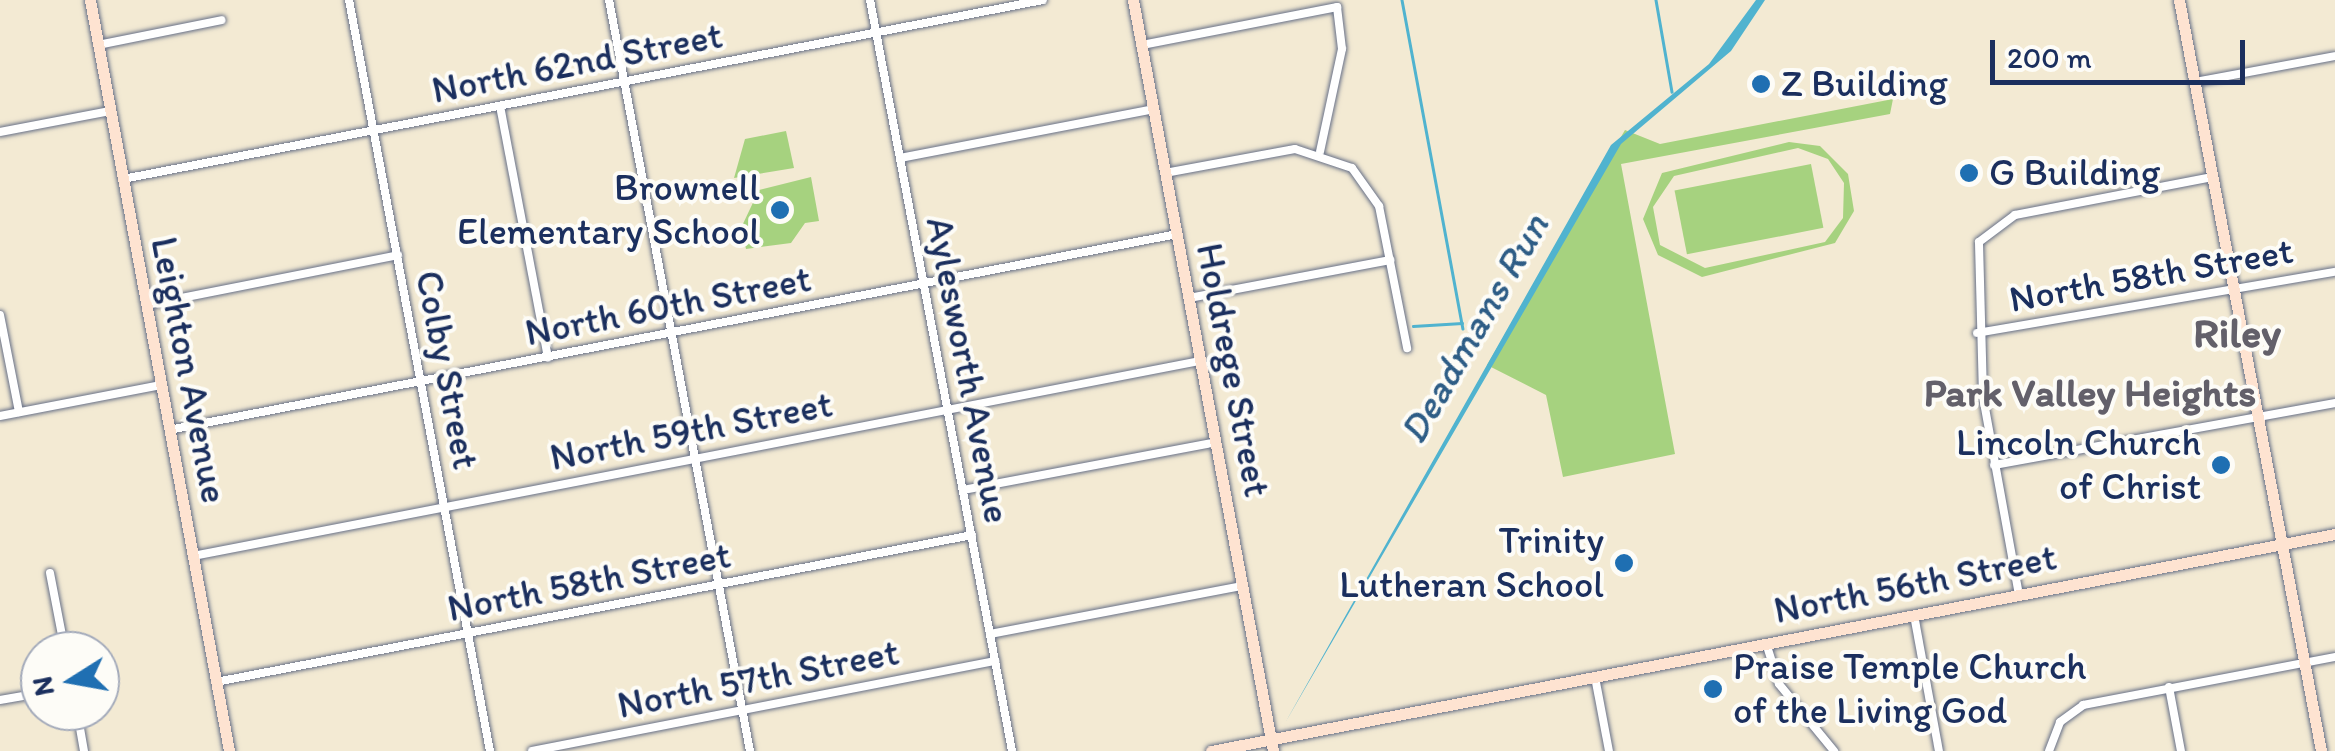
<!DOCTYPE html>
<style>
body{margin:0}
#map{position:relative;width:2335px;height:751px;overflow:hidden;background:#f3ead3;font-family:Itim,sans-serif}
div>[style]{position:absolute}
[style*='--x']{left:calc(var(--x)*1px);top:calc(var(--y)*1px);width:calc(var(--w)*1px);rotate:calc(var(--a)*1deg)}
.green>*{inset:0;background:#a6d27f;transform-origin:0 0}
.water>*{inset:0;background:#50b3cf}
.stream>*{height:2.5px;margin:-1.25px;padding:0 1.25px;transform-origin:1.25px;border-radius:1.25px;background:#50b3cf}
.roads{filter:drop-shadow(0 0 2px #677087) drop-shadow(0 0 2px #677087)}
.street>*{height:8px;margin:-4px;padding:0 4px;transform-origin:4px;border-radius:4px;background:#fff}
.secondary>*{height:11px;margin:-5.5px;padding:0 5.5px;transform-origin:5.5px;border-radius:5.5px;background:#fee3d1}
.dots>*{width:28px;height:28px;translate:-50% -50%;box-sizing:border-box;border:5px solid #fdfcf7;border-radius:50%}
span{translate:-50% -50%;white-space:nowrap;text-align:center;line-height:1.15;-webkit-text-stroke:8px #fdfcf7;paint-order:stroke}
.street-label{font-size:38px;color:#1b2f5e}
.poi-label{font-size:38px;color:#1b2f5e}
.left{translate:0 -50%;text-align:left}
.right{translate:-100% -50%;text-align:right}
.water-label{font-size:40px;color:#2e5d86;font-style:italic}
.neighbourhood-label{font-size:40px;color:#63606a;font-weight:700}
.quarter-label{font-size:42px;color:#63606a;font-weight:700}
.north{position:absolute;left:20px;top:631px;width:100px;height:100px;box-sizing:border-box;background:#fdfcf7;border:2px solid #a3aaba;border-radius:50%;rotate:259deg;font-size:28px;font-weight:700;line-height:40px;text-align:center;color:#1b2f5e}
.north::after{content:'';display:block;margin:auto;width:35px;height:45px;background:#1f6fb2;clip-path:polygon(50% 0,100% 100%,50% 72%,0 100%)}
.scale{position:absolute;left:1990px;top:40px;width:255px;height:45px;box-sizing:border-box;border:5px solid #1b2f5e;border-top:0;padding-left:12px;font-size:30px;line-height:35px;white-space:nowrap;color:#1b2f5e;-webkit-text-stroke:8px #fdfcf7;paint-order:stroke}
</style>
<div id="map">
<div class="green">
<i style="clip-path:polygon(1893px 99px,1890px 114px,1621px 164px,1675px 454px,1563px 477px,1546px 395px,1487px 365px,1625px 130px,1660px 144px)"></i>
<i style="clip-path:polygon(786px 131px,794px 168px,734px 178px,745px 139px)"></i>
<i style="clip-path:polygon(evenodd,1789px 142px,1820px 146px,1848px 174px,1854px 211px,1835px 243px,1702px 277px,1658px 255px,1643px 219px,1662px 173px,1789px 142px,1798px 148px,1828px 159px,1844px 183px,1843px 218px,1825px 242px,1705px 268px,1660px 245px,1653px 207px,1674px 176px,1798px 148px)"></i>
<i style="left:1811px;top:164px;width:65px;height:139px;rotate:79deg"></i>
<i style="clip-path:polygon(811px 177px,819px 221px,805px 223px,791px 243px,746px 249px,741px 228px,759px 190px)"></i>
</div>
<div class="water">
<i style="clip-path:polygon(1756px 0,1765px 0,1731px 51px,1621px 144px,1285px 723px,1611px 145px,1709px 64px)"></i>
</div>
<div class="stream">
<i style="--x:1402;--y:0;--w:334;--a:79.5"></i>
<i style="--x:1656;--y:0;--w:93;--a:80.1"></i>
<i style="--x:1413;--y:326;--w:49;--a:-3.5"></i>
</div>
<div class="roads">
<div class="street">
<i style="--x:349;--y:0;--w:764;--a:79.37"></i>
<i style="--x:609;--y:0;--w:764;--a:79.37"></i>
<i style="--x:870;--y:0;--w:764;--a:79.29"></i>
<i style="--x:98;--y:45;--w:126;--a:-11.4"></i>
<i style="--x:1142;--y:45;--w:199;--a:-11"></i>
<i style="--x:1337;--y:7;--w:42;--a:83.2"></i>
<i style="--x:1342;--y:49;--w:105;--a:102.1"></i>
<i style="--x:2195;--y:82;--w:142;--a:-10.5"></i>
<i style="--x:500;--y:106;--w:256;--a:79.2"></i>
<i style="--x:0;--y:132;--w:112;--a:-10.8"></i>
<i style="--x:900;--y:158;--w:259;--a:-10.9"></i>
<i style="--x:1165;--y:173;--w:132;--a:-10.5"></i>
<i style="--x:1295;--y:149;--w:60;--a:18.4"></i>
<i style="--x:1352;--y:168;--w:47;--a:54.6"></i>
<i style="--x:1379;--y:206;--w:145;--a:78.8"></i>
<i style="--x:123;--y:179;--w:937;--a:-11.01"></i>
<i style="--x:1189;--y:298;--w:205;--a:-10.7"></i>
<i style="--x:146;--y:305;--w:257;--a:-11.2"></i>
<i style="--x:0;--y:315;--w:99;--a:78.9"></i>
<i style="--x:1977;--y:333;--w:363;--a:-9.7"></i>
<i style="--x:0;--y:416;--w:164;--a:-10.9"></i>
<i style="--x:169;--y:430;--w:1027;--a:-11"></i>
<i style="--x:1994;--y:465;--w:347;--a:-10.3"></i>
<i style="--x:963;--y:490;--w:258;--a:-10.7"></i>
<i style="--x:193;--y:556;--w:1026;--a:-10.96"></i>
<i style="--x:50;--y:573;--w:79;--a:79.1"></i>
<i style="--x:2019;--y:595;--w:202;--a:-100.3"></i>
<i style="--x:1983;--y:396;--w:154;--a:-91.5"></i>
<i style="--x:1979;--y:242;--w:45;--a:-36.9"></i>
<i style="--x:2015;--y:215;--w:201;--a:-10.9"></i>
<i style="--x:1914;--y:615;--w:138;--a:79.6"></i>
<i style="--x:990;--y:634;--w:257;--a:-10.8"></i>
<i style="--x:1766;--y:643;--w:43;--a:72.4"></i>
<i style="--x:1779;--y:684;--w:87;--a:50.6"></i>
<i style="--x:1595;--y:677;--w:75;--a:79.3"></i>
<i style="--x:216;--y:682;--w:770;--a:-11"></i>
<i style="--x:2169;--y:687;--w:65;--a:79.4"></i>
<i style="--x:0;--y:700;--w:41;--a:-9.9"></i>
<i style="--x:77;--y:711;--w:41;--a:80.1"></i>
<i style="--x:532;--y:751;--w:472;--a:-11"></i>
<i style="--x:2049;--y:751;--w:31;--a:-69"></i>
<i style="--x:2060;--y:722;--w:29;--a:-36"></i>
<i style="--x:2083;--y:705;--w:257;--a:-10.8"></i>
</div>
<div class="secondary">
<i style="--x:90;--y:0;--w:764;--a:79.51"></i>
<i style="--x:1133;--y:0;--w:764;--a:79.44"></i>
<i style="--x:2179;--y:0;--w:764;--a:79.29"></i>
<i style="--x:1211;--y:751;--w:1145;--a:-10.93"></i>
</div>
</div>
<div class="dots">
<i style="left:1761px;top:84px;background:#1f6fb2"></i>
<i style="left:1969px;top:173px;background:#1f6fb2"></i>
<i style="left:780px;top:210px;background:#1f6fb2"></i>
<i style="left:2221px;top:465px;background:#1f6fb2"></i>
<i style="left:1624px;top:563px;background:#1f6fb2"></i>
<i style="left:1713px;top:689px;background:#1f6fb2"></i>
</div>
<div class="street-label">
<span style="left:577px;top:63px;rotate:-11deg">North 62nd Street</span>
<span style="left:2151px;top:275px;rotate:-10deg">North 58th Street</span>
<span style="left:668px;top:306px;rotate:-11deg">North 60th Street</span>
<span style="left:189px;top:370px;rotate:79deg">Leighton Avenue</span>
<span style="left:447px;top:370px;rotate:79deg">Colby Street</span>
<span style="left:968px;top:370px;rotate:79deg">Aylesworth Avenue</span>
<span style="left:1233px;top:370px;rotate:79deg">Holdrege Street</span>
<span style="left:691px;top:431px;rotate:-11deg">North 59th Street</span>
<span style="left:589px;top:582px;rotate:-11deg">North 58th Street</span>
<span style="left:1915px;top:584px;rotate:-11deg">North 56th Street</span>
<span style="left:758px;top:679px;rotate:-11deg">North 57th Street</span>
</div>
<div class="poi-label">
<span class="left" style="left:1781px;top:84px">Z Building</span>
<span class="left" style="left:1989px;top:173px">G Building</span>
<span class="right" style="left:760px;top:210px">Brownell<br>Elementary School</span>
<span class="right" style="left:2201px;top:465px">Lincoln Church<br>of Christ</span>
<span class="right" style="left:1604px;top:563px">Trinity<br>Lutheran School</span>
<span class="left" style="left:1733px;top:689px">Praise Temple Church<br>of the Living God</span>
</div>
<div class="water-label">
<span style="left:1473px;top:328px;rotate:-60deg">Deadmans Run</span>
</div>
<div class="neighbourhood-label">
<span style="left:2090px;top:392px">Park Valley Heights</span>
</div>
<div class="quarter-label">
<span style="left:2237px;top:333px">Riley</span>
</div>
<div class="north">N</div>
<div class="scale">200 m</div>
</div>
